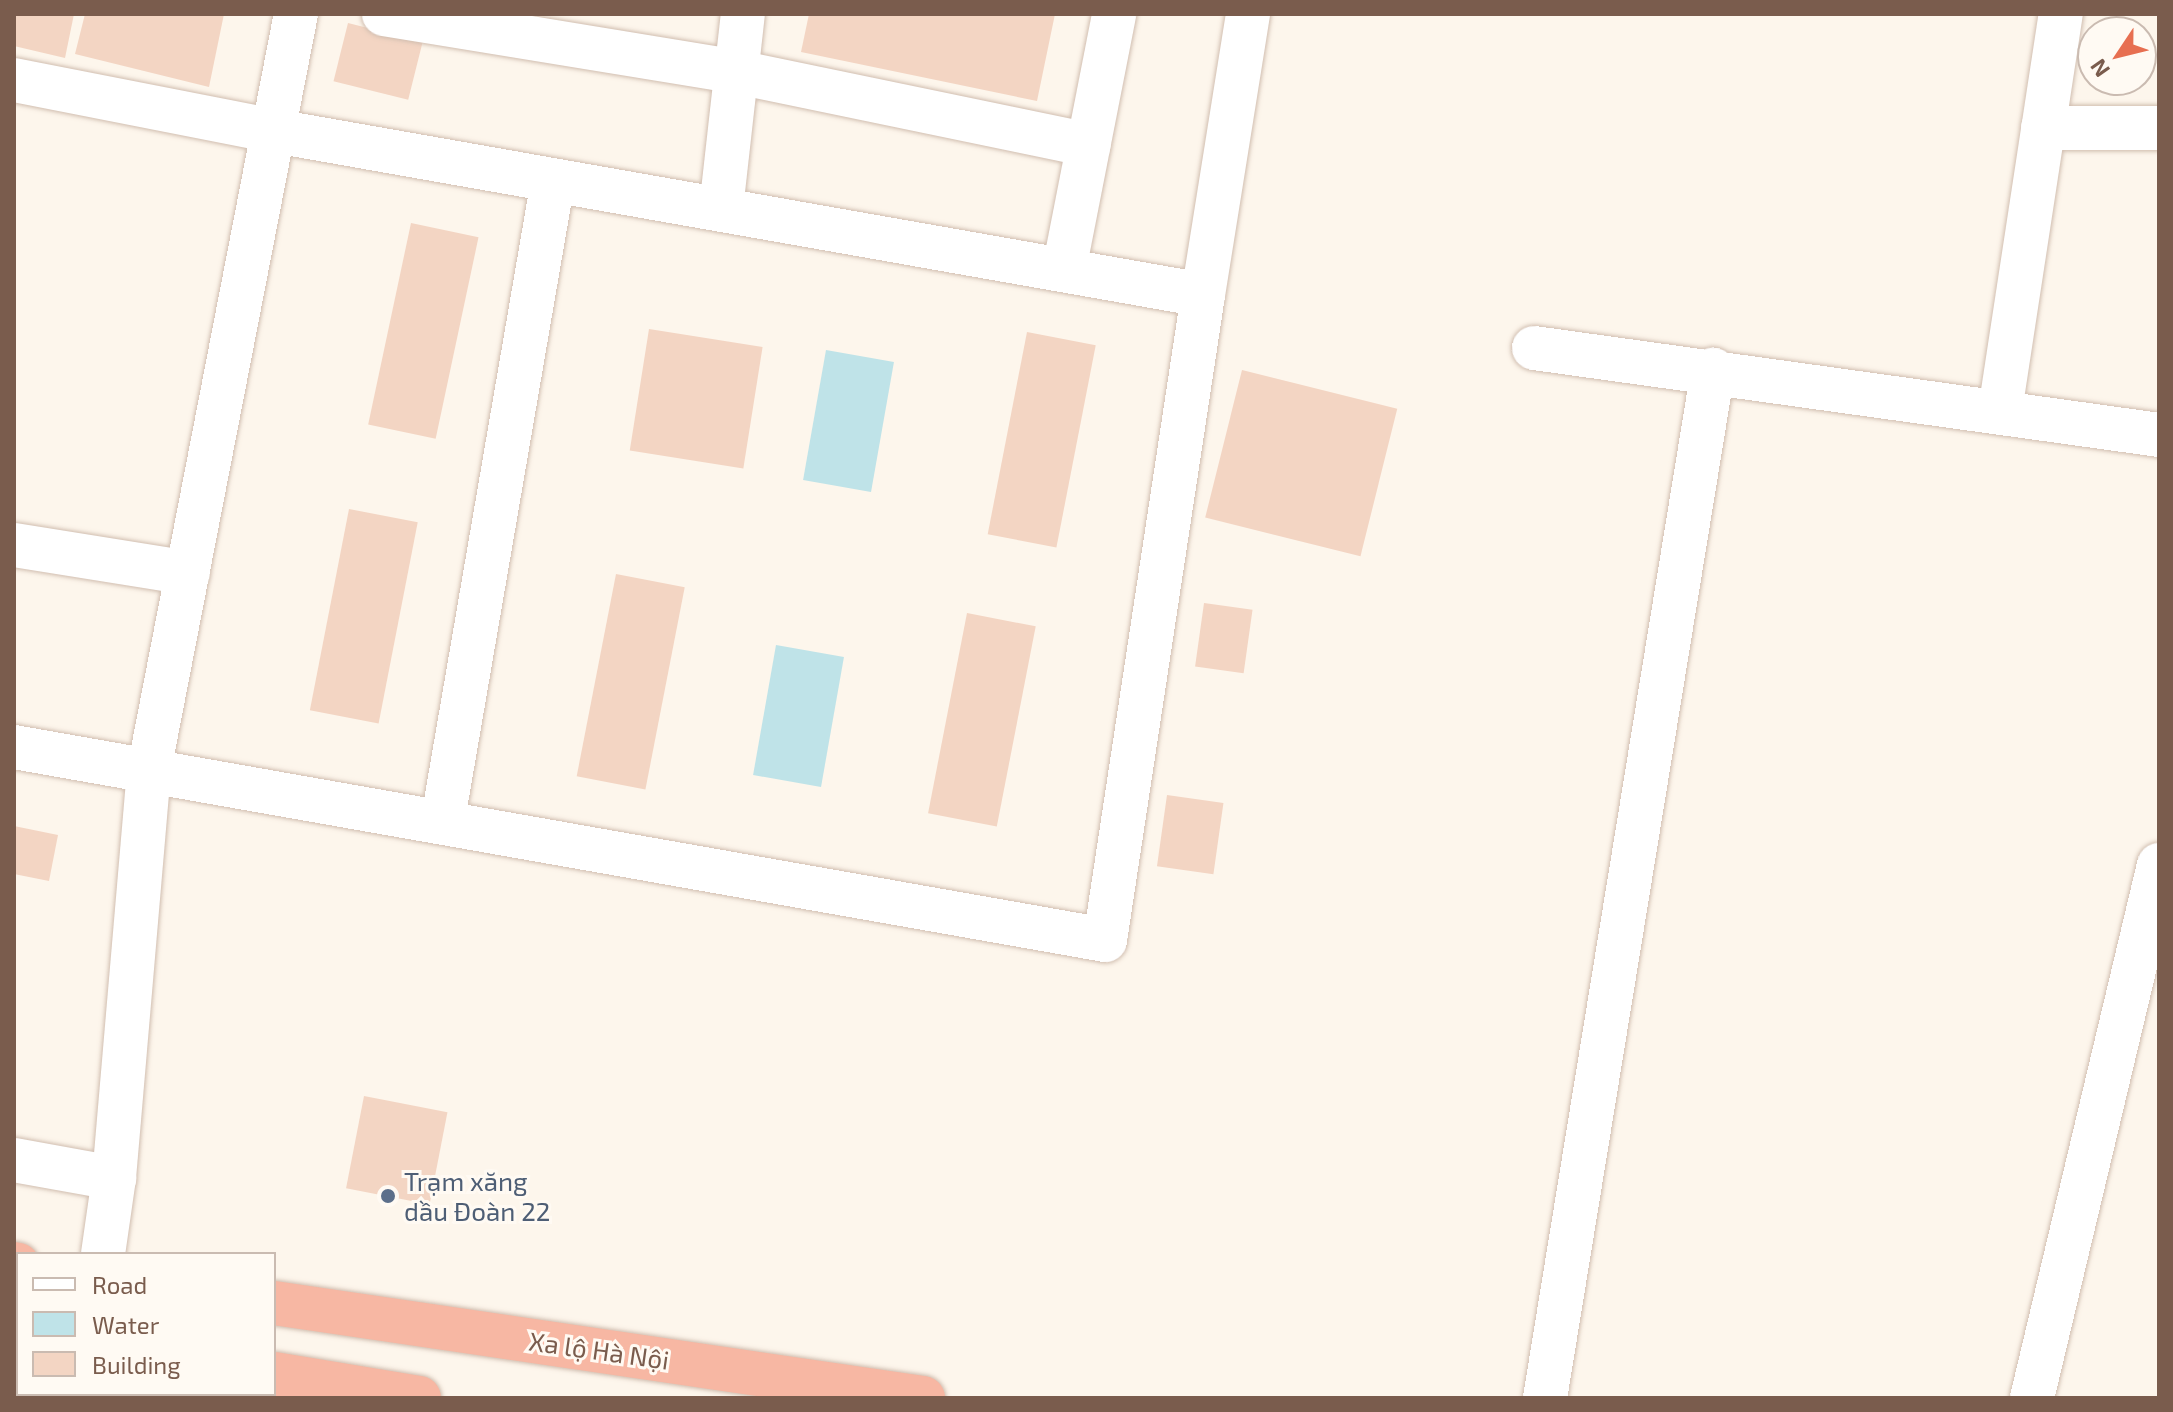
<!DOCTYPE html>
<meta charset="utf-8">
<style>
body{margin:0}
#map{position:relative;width:2173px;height:1412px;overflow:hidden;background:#fdf6ec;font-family:"Exo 2",sans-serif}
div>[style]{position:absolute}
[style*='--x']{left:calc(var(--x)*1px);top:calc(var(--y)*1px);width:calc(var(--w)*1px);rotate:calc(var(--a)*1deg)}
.water>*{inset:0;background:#bfe3e8;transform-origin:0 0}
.building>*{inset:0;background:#f3d5c3;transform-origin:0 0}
.roads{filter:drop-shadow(0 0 2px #d1beb0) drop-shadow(0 0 2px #d1beb0)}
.minor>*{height:44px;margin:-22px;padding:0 22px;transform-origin:22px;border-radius:22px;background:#fff}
.highway>*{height:44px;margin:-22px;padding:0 22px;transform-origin:22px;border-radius:22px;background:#f7b7a3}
.dots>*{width:22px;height:22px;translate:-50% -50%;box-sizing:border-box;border:4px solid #fffaf3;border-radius:50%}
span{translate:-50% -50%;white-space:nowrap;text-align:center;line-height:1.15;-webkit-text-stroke:6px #fffaf3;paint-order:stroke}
.service-label{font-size:26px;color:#4e5e75}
.left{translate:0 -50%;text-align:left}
.street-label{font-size:26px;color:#7a5c4d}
.frame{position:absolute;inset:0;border:16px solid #7a5c4d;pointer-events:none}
.legend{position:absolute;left:16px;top:1252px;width:260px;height:144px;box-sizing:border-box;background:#fffaf3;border:2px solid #cabbb1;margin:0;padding:10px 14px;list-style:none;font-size:24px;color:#7a5c4d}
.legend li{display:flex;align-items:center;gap:16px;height:40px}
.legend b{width:40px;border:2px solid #cabbb1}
.north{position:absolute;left:2077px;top:16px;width:80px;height:80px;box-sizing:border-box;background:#fffaf3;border:2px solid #cabbb1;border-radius:50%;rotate:235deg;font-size:22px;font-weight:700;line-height:32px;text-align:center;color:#7a5c4d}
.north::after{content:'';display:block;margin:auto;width:28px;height:36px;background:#e76f51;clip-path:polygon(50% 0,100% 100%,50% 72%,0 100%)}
</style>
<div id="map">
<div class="water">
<i style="left:826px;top:350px;width:69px;height:132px;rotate:10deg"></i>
<i style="left:776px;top:645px;width:69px;height:132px;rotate:10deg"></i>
</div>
<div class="building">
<i style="clip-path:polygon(14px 14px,74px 14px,65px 58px,14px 46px)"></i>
<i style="clip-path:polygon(85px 14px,224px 14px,209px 87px,75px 54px)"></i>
<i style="clip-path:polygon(809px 14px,1055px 14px,1037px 101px,801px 52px)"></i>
<i style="left:348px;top:23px;width:77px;height:60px;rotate:14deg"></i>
<i style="left:411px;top:223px;width:69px;height:206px;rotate:12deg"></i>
<i style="left:649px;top:329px;width:115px;height:123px;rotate:9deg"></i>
<i style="left:1027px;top:332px;width:70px;height:206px;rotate:11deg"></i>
<i style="left:1242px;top:370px;width:160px;height:152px;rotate:14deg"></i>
<i style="left:349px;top:509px;width:70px;height:205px;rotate:11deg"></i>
<i style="left:616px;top:574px;width:70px;height:206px;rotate:11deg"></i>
<i style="left:1204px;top:603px;width:49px;height:64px;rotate:8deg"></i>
<i style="left:967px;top:613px;width:70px;height:204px;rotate:11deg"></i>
<i style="left:1167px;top:795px;width:57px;height:72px;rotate:8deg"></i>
<i style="clip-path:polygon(14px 826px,58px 835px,49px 881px,14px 874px)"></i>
<i style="left:364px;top:1096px;width:85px;height:94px;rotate:11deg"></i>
</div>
<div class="roads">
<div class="minor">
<i style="--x:384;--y:14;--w:358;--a:9.3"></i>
<i style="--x:737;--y:72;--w:359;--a:11.7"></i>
<i style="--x:14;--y:80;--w:266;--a:11.1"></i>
<i style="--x:275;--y:131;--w:942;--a:10.02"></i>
<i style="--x:1203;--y:295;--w:285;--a:-80.9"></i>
<i style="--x:2043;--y:128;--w:116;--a:0"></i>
<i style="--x:721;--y:209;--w:196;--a:-83.6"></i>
<i style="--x:1064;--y:270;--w:261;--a:-78.9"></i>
<i style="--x:1534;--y:348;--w:631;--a:7.92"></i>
<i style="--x:2000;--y:411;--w:402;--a:-81.3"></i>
<i style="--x:14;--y:545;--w:176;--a:9.1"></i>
<i style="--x:14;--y:747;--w:1108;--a:10.03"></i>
<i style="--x:1105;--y:940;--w:652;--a:-81.36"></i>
<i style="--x:443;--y:819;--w:648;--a:-80.23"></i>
<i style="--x:14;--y:1160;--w:102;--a:10.2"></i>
<i style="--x:103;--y:1254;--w:77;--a:-81.8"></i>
<i style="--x:114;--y:1178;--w:409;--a:-85.1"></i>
<i style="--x:149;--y:770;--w:770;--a:-79"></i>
<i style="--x:1545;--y:1398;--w:1042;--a:-80.72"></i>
<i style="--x:2032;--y:1398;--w:548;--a:-76.6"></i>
</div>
<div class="highway">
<i style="--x:14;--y:1264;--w:4;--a:14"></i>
<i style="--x:274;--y:1303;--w:656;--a:8.33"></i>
<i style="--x:14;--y:1336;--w:4;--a:0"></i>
<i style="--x:274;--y:1374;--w:147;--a:9.4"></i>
</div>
</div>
<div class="dots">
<i style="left:388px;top:1196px;background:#5c6f8a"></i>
</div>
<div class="service-label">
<span class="left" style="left:404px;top:1196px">Trạm xăng<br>dầu Đoàn 22</span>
</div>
<div class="street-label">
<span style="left:599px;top:1350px;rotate:8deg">Xa lộ Hà Nội</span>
</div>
<div class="frame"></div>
<ul class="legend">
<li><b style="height:10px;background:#fff"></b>Road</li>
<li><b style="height:22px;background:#bfe3e8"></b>Water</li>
<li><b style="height:22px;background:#f3d5c3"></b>Building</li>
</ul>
<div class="north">N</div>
</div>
